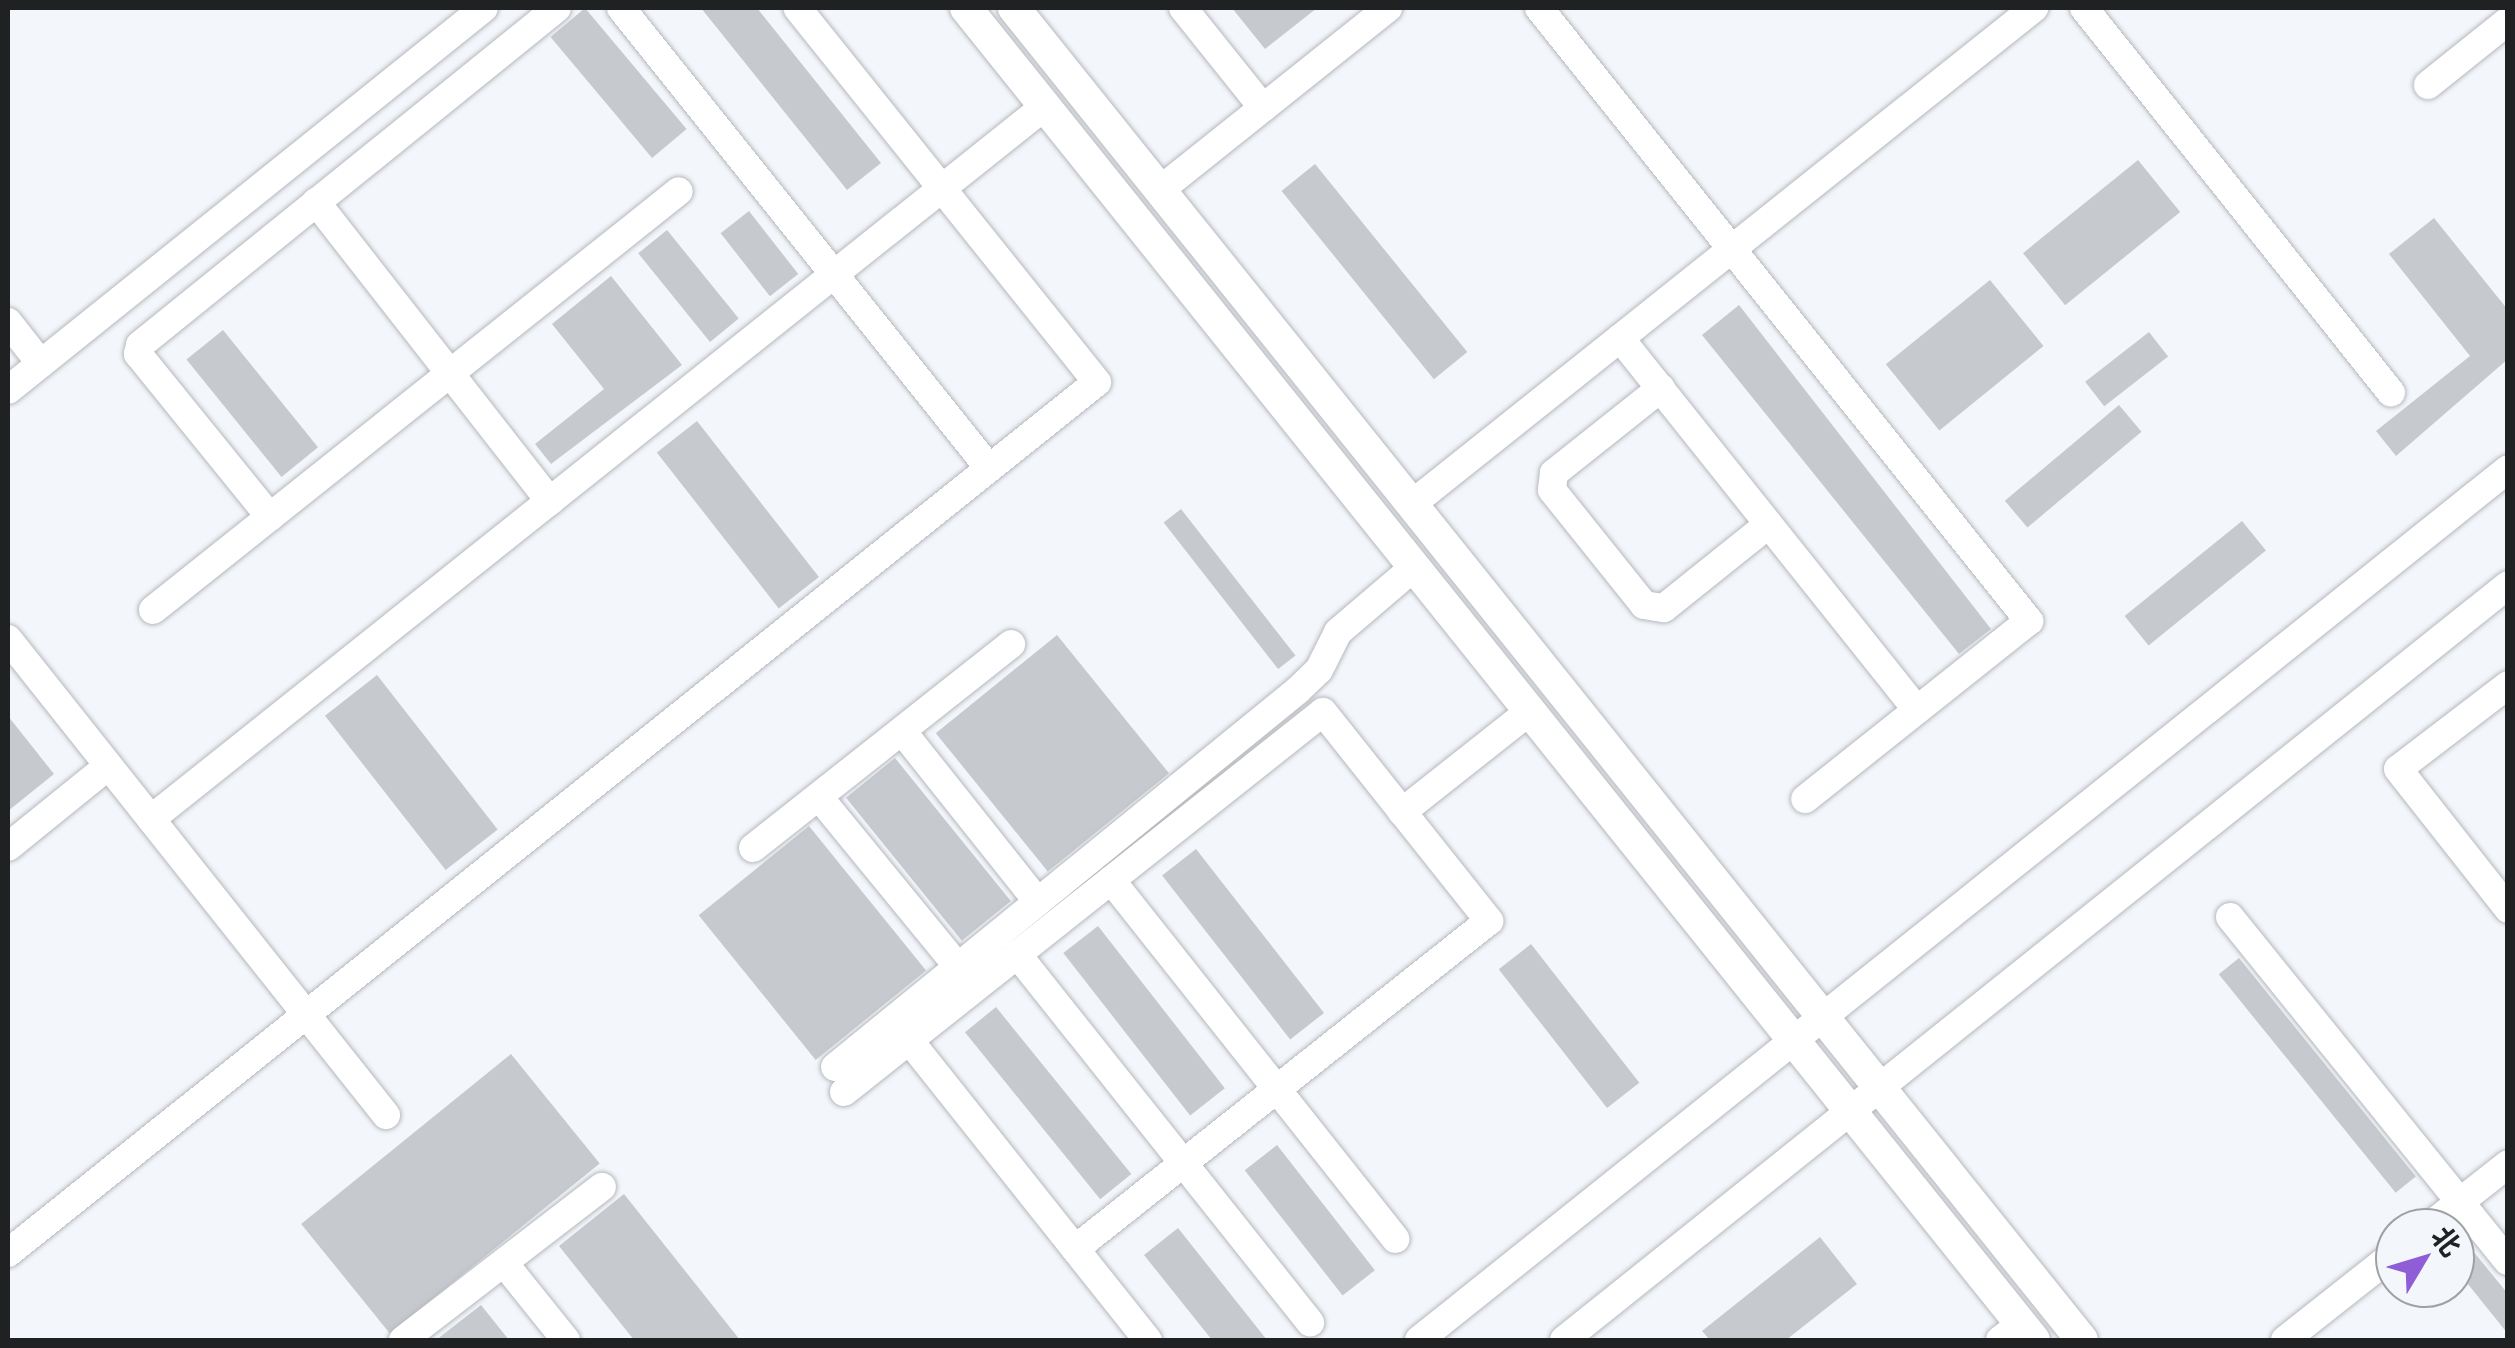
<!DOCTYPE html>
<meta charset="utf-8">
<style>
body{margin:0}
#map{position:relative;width:2515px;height:1348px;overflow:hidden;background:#f3f6fb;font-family:Commissioner,"Noto Sans SC",sans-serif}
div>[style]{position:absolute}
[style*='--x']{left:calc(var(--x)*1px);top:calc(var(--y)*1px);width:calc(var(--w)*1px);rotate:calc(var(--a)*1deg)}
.building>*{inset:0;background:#c6cacf;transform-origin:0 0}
.roads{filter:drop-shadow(0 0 2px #b5b8bd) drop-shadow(0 0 2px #b5b8bd)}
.minor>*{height:28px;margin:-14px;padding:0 14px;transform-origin:14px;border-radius:14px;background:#fff}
.major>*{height:32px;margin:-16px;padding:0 16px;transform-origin:16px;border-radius:16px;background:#fff}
span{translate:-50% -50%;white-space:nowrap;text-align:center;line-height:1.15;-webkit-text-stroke:8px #f3f6fb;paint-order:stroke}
.frame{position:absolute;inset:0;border:10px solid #202123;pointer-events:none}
.north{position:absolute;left:2375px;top:1208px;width:100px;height:100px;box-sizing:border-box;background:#f3f6fb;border:2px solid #9fa1a5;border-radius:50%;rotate:52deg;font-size:28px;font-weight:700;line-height:40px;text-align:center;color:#202123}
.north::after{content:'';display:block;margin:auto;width:35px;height:45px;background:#8f5dd6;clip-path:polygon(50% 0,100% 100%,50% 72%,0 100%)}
</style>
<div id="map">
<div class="building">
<i style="left:585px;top:8px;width:158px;height:45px;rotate:50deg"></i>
<i style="clip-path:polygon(701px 8px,757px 8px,881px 163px,847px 190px)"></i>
<i style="clip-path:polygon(1232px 8px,1317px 8px,1265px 49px)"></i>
<i style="left:2138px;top:160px;width:67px;height:148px;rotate:51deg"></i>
<i style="left:1315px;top:164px;width:242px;height:43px;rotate:51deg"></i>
<i style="left:749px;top:211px;width:80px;height:36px;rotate:52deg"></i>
<i style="clip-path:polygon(2434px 218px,2508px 310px,2508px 359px,2396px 456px,2376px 431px,2470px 356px,2389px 254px)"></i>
<i style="left:667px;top:230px;width:114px;height:37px;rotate:51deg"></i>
<i style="clip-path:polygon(611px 276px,682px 365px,551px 464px,535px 444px,604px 389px,552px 324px)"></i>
<i style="left:1990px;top:280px;width:85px;height:134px;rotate:51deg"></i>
<i style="clip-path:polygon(1739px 305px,1991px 629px,1959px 654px,1702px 335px)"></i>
<i style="left:223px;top:330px;width:151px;height:47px;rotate:51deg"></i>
<i style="left:2149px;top:332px;width:31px;height:81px;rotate:52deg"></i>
<i style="left:2119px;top:405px;width:35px;height:149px;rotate:50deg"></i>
<i style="left:697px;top:421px;width:198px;height:51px;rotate:52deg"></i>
<i style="left:1181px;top:509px;width:186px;height:22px;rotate:52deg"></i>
<i style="left:2242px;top:521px;width:38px;height:151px;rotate:51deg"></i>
<i style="left:1057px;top:635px;width:178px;height:156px;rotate:51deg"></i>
<i style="left:377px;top:675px;width:196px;height:66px;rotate:52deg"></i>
<i style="clip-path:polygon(8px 716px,54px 774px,8px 811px)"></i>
<i style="left:895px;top:758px;width:184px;height:63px;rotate:51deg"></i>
<i style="left:809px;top:826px;width:186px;height:142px;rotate:51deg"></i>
<i style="left:1196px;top:849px;width:208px;height:43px;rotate:52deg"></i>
<i style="left:1098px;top:926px;width:206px;height:44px;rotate:52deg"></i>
<i style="left:1531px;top:944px;width:176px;height:41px;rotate:52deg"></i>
<i style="left:2239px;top:958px;width:281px;height:26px;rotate:51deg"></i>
<i style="left:996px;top:1007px;width:215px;height:40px;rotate:51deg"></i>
<i style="left:511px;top:1054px;width:141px;height:270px;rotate:51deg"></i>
<i style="left:1277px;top:1145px;width:159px;height:41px;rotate:52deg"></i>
<i style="clip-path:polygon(624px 1194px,740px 1340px,634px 1340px,559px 1246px)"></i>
<i style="clip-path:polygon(1178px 1228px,1267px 1340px,1212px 1340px,1144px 1255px)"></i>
<i style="clip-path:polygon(1820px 1237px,1857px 1284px,1786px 1340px,1710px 1340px,1702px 1331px)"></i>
<i style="clip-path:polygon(2473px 1251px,2508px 1294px,2508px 1334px,2455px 1268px)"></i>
<i style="clip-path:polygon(481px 1305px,509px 1340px,436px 1340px)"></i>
</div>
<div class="roads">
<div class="minor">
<i style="--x:621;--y:8;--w:589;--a:51.34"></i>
<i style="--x:1183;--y:8;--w:128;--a:51.3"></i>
<i style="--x:1539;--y:8;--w:785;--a:51.36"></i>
<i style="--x:2029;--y:621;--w:286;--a:141.5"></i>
<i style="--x:2084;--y:8;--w:492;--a:51.4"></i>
<i style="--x:2428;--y:85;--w:102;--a:-38.7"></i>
<i style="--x:1160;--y:190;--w:292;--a:-38.6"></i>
<i style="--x:316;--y:202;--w:380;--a:52"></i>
<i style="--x:8;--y:322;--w:53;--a:51.8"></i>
<i style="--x:1620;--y:338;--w:476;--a:51.4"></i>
<i style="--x:1661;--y:388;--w:137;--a:141.5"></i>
<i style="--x:1554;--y:473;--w:17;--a:97"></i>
<i style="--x:1552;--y:490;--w:147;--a:51.3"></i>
<i style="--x:1644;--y:605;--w:20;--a:9"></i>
<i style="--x:1664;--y:608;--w:134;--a:-38.7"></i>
<i style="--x:8;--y:390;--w:610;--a:-38.75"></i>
<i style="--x:1412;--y:504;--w:796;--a:-38.57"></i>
<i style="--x:270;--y:517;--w:210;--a:-129"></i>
<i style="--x:138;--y:354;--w:9;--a:-77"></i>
<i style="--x:140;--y:345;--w:536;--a:-38.94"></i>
<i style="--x:153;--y:610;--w:672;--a:-38.54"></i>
<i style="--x:8;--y:639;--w:608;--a:51.55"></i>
<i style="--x:2508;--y:685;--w:138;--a:142.6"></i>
<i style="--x:2398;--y:769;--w:178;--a:51.8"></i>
<i style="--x:902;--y:731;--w:218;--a:51.5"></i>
<i style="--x:819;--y:797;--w:220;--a:50.7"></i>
<i style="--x:1402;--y:812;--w:163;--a:-38.3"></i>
<i style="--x:151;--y:819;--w:1144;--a:-38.57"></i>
<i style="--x:8;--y:847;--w:129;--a:-39"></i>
<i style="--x:753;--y:848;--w:329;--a:-38.3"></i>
<i style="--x:1111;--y:880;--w:458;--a:51.6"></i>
<i style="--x:2230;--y:917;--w:442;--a:51.1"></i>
<i style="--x:1017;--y:954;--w:471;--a:51.5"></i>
<i style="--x:909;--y:1040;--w:384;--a:51.5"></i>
<i style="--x:835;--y:1067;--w:597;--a:-39.15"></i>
<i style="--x:1298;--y:690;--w:29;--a:-44"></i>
<i style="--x:1319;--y:670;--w:42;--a:-63.4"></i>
<i style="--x:1338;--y:632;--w:100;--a:-40.5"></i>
<i style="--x:844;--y:1092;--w:611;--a:-38.43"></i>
<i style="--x:1323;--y:712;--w:267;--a:51.5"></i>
<i style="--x:1489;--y:921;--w:528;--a:141.61"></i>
<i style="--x:2427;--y:1228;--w:103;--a:-38.3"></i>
<i style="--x:8;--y:1253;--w:1394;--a:-38.65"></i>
<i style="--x:1097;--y:382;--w:479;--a:-128.7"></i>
<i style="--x:504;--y:1263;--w:99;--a:51.2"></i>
<i style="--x:403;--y:1340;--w:251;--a:-37.6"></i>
<i style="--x:1419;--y:1340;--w:1394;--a:-38.65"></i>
<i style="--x:1564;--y:1340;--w:1209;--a:-38.65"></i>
<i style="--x:2000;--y:1340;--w:26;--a:-37"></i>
<i style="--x:2285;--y:1340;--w:140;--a:-38.3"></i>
</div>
<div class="major">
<i style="--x:966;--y:8;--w:1707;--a:51.28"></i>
<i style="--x:1014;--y:8;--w:1707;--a:51.28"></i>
</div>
</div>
<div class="frame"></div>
<div class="north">北</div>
</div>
